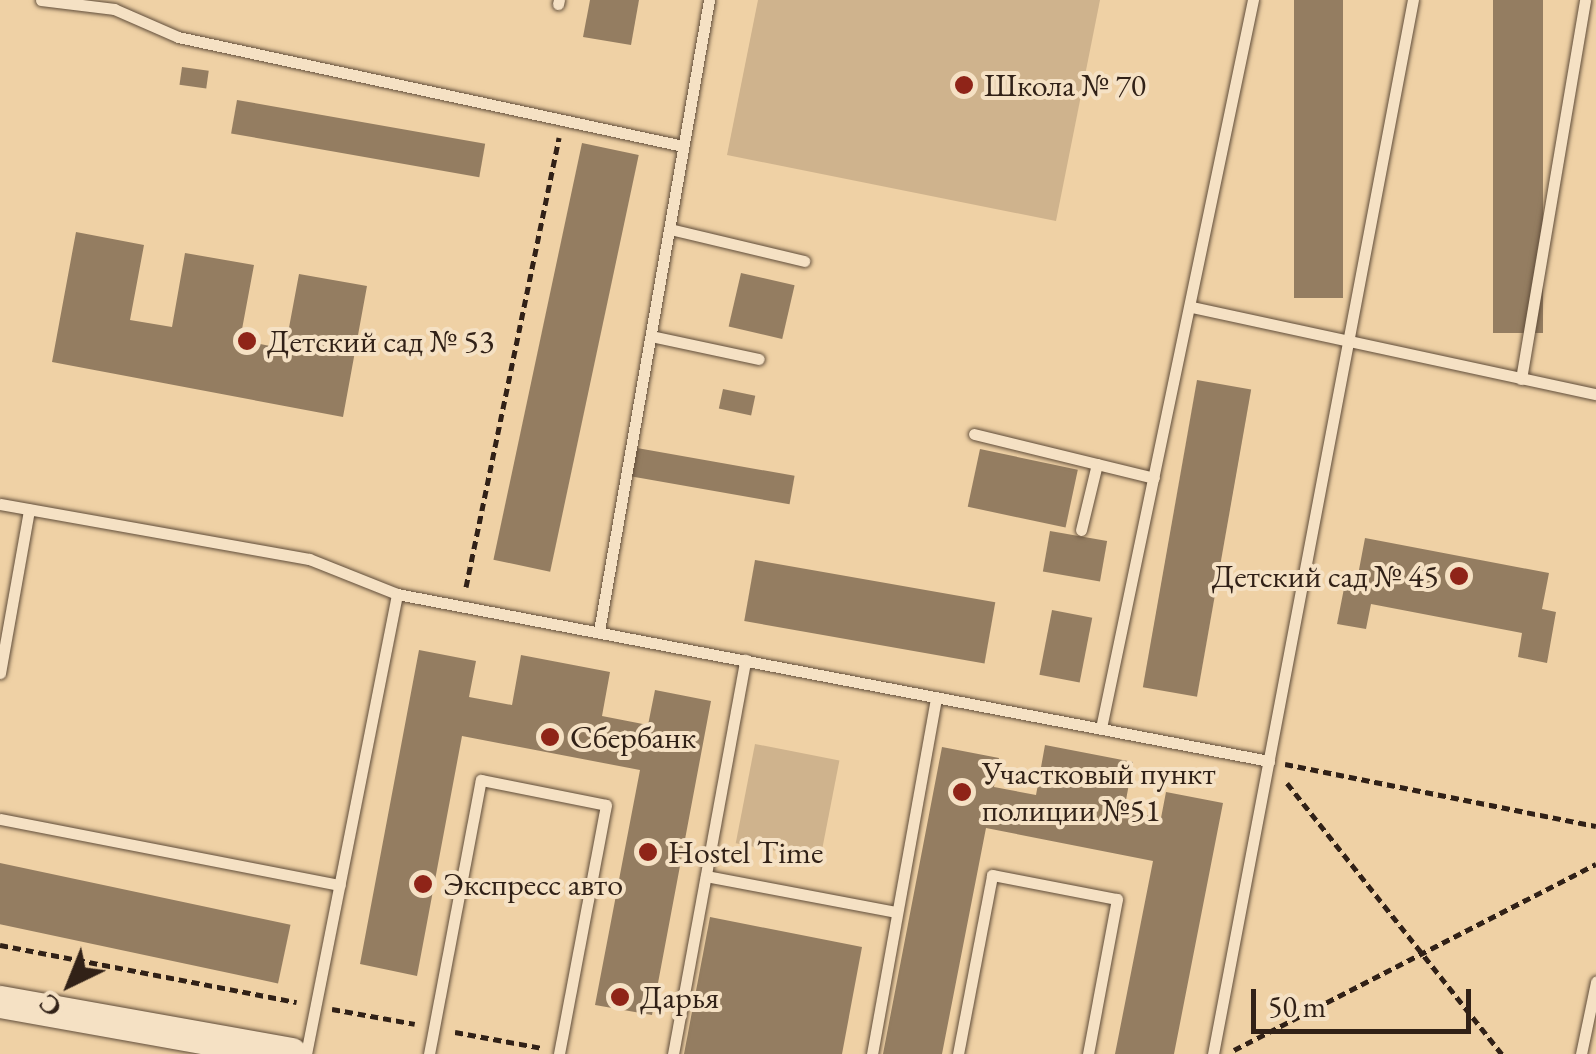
<!DOCTYPE html>
<meta charset="utf-8">
<style>
body{margin:0}
#map{position:relative;width:1596px;height:1054px;overflow:hidden;background:#efd1a5;font-family:"EB Garamond",serif}
div>[style]{position:absolute}
[style*='--x']{left:calc(var(--x)*1px);top:calc(var(--y)*1px);width:calc(var(--w)*1px);rotate:calc(var(--a)*1deg)}
.green>*{inset:0;background:#cfb38d;transform-origin:0 0}
.building>*{inset:0;background:#947d61;transform-origin:0 0}
.path>*{height:5px;margin-top:-2.5px;transform-origin:0;background:repeating-linear-gradient(90deg,#312117 0 8px,transparent 0 13px)}
.roads{filter:drop-shadow(0 0 2px #604d3a) drop-shadow(0 0 2px #604d3a)}
.lane>*{height:11px;margin:-5.5px;padding:0 5.5px;transform-origin:5.5px;border-radius:5.5px;background:#f5e1c4}
.secondary>*{height:32px;margin:-16px;padding:0 16px;transform-origin:16px;border-radius:16px;background:#f5e1c4}
.dots>*{width:28px;height:28px;translate:-50% -50%;box-sizing:border-box;border:5px solid #f5e1c4;border-radius:50%}
span{translate:-50% -50%;white-space:nowrap;text-align:center;line-height:1.15;-webkit-text-stroke:8px #f5e1c4;paint-order:stroke}
.poi-label{font-size:32px;color:#312117}
.left{translate:0 -50%;text-align:left}
.right{translate:-100% -50%;text-align:right}
.north{position:absolute;left:20px;top:934px;width:100px;height:100px;-webkit-text-stroke:8px #f5e1c4;paint-order:stroke;rotate:223deg;font-size:28px;font-weight:700;line-height:40px;text-align:center;color:#312117}
.north::after{content:'';display:block;margin:auto;width:35px;height:45px;background:#312117;clip-path:polygon(50% 0,100% 100%,50% 72%,0 100%)}
.scale{position:absolute;left:1251px;top:989px;width:220px;height:45px;box-sizing:border-box;border:5px solid #312117;border-top:0;padding-left:12px;font-size:30px;line-height:35px;white-space:nowrap;color:#312117;-webkit-text-stroke:8px #f5e1c4;paint-order:stroke}
</style>
<div id="map">
<div class="green">
<i style="clip-path:polygon(758px 0,1100px 0,1056px 221px,727px 155px)"></i>
<i style="left:755px;top:744px;width:86px;height:101px;rotate:11deg"></i>
</div>
<div class="building">
<i style="clip-path:polygon(590px 0,639px 0,631px 45px,583px 37px)"></i>
<i style="left:1294px;top:0;width:49px;height:298px"></i>
<i style="left:1493px;top:0;width:50px;height:333px"></i>
<i style="left:182px;top:67px;width:27px;height:18px;rotate:8deg"></i>
<i style="left:237px;top:100px;width:252px;height:34px;rotate:10deg"></i>
<i style="left:582px;top:143px;width:58px;height:426px;rotate:12deg"></i>
<i style="clip-path:polygon(76px 232px,144px 245px,130px 320px,172px 327px,185px 253px,254px 265px,240px 340px,285px 349px,299px 274px,367px 286px,343px 417px,52px 362px)"></i>
<i style="left:741px;top:273px;width:55px;height:55px;rotate:13deg"></i>
<i style="left:1197px;top:380px;width:55px;height:312px;rotate:10deg"></i>
<i style="left:723px;top:389px;width:33px;height:20px;rotate:12deg"></i>
<i style="left:637px;top:448px;width:160px;height:29px;rotate:10deg"></i>
<i style="left:980px;top:449px;width:100px;height:59px;rotate:12deg"></i>
<i style="left:1050px;top:531px;width:58px;height:41px;rotate:10deg"></i>
<i style="clip-path:polygon(1365px 538px,1549px 573px,1542px 609px,1556px 612px,1547px 663px,1518px 657px,1522px 633px,1371px 604px,1366px 629px,1337px 624px,1347px 573px,1358px 575px)"></i>
<i style="left:755px;top:560px;width:244px;height:62px;rotate:10deg"></i>
<i style="left:1052px;top:610px;width:41px;height:66px;rotate:11deg"></i>
<i style="clip-path:polygon(419px 650px,476px 661px,469px 697px,512px 705px,521px 655px,610px 672px,602px 716px,648px 725px,655px 690px,711px 701px,652px 1015px,595px 1005px,640px 770px,462px 736px,417px 976px,360px 964px)"></i>
<i style="clip-path:polygon(1045px 745px,1133px 762px,1124px 811px,1161px 818px,1166px 792px,1223px 803px,1174px 1054px,1115px 1054px,1153px 861px,986px 828px,942px 1054px,883px 1054px,942px 747px,999px 758px,994px 787px,1036px 795px)"></i>
<i style="left:0;top:863px;width:297px;height:60px;rotate:12deg"></i>
<i style="clip-path:polygon(710px 917px,862px 947px,842px 1054px,684px 1054px)"></i>
</div>
<div class="path">
<i style="--x:466;--y:587;--w:459;--a:-78.3"></i>
<i style="--x:1285;--y:764;--w:317;--a:11.3"></i>
<i style="--x:1287;--y:783;--w:346;--a:51.6"></i>
<i style="--x:0;--y:945;--w:302;--a:10.9"></i>
<i style="--x:332;--y:1009;--w:84;--a:10.2"></i>
<i style="--x:455;--y:1032;--w:88;--a:10.4"></i>
<i style="--x:1234;--y:1050;--w:407;--a:-27.2"></i>
</div>
<div class="roads">
<div class="lane">
<i style="--x:41;--y:0;--w:74;--a:7"></i>
<i style="--x:114;--y:9;--w:70;--a:23.6"></i>
<i style="--x:178;--y:37;--w:517;--a:12.18"></i>
<i style="--x:558;--y:4;--w:4;--a:-76"></i>
<i style="--x:670;--y:229;--w:138;--a:13.4"></i>
<i style="--x:1192;--y:307;--w:413;--a:12.2"></i>
<i style="--x:651;--y:336;--w:110;--a:12"></i>
<i style="--x:1521;--y:379;--w:384;--a:-80.4"></i>
<i style="--x:974;--y:434;--w:185;--a:13.7"></i>
<i style="--x:0;--y:504;--w:314;--a:10.1"></i>
<i style="--x:309;--y:559;--w:95;--a:21.7"></i>
<i style="--x:397;--y:594;--w:888;--a:10.84"></i>
<i style="--x:1081;--y:530;--w:68;--a:-76.4"></i>
<i style="--x:599;--y:631;--w:641;--a:-80.11"></i>
<i style="--x:0;--y:673;--w:166;--a:-79.9"></i>
<i style="--x:1101;--y:728;--w:744;--a:-78.21"></i>
<i style="--x:0;--y:819;--w:346;--a:11"></i>
<i style="--x:706;--y:876;--w:194;--a:10.7"></i>
<i style="--x:306;--y:1054;--w:469;--a:-78.8"></i>
<i style="--x:429;--y:1054;--w:279;--a:-79.3"></i>
<i style="--x:481;--y:780;--w:127;--a:11.3"></i>
<i style="--x:606;--y:805;--w:253;--a:100.7"></i>
<i style="--x:673;--y:1054;--w:401;--a:-79.6"></i>
<i style="--x:872;--y:1054;--w:361;--a:-79.8"></i>
<i style="--x:958;--y:1054;--w:182;--a:-79.2"></i>
<i style="--x:992;--y:875;--w:127;--a:10.9"></i>
<i style="--x:1117;--y:899;--w:158;--a:100.6"></i>
<i style="--x:1213;--y:1054;--w:1073;--a:-79.26"></i>
<i style="--x:1581;--y:1054;--w:74;--a:-78.2"></i>
</div>
<div class="secondary">
<i style="--x:0;--y:1002;--w:296;--a:10.1"></i>
</div>
</div>
<div class="dots">
<i style="left:964px;top:85px;background:#8f2418"></i>
<i style="left:247px;top:341px;background:#8f2418"></i>
<i style="left:1459px;top:576px;background:#8f2418"></i>
<i style="left:550px;top:737px;background:#8f2418"></i>
<i style="left:962px;top:792px;background:#8f2418"></i>
<i style="left:648px;top:852px;background:#8f2418"></i>
<i style="left:423px;top:884px;background:#8f2418"></i>
<i style="left:620px;top:997px;background:#8f2418"></i>
</div>
<div class="poi-label">
<span class="left" style="left:984px;top:85px">Школа № 70</span>
<span class="left" style="left:267px;top:341px">Детский сад № 53</span>
<span class="right" style="left:1439px;top:576px">Детский сад № 45</span>
<span class="left" style="left:570px;top:737px">Сбербанк</span>
<span class="left" style="left:982px;top:792px">Участковый пункт<br>полиции №51</span>
<span class="left" style="left:668px;top:852px">Hostel Time</span>
<span class="left" style="left:443px;top:884px">Экспресс авто</span>
<span class="left" style="left:640px;top:997px">Дарья</span>
</div>
<div class="north">С</div>
<div class="scale">50 m</div>
</div>
